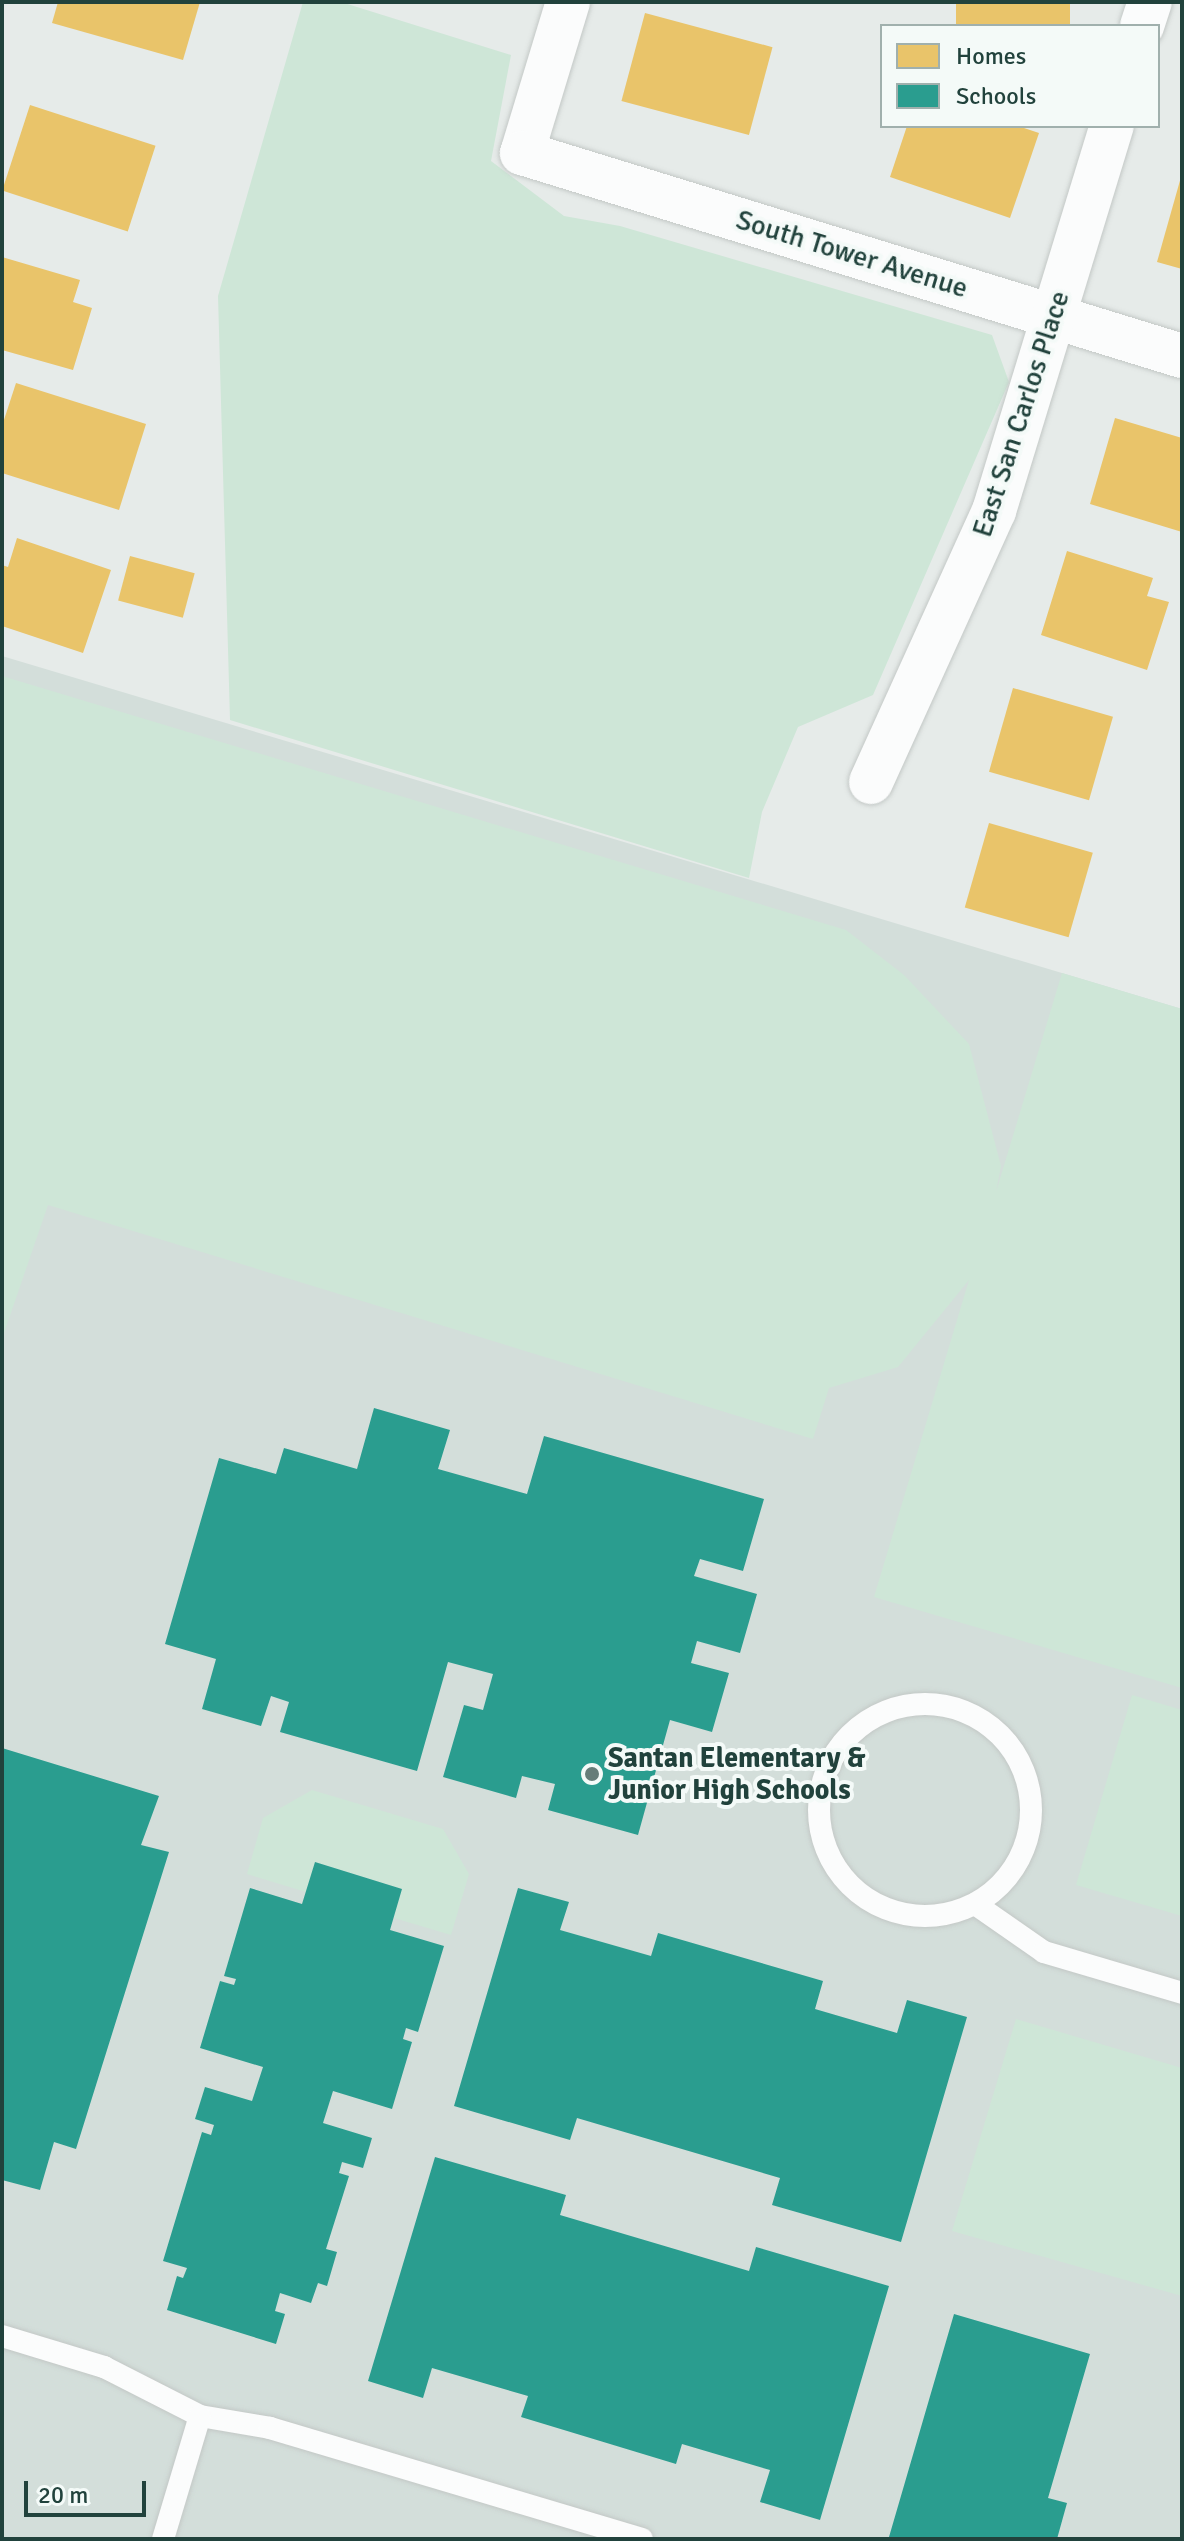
<!DOCTYPE html>
<style>
body{margin:0}
#map{position:relative;width:1184px;height:2541px;overflow:hidden;background:#e6ebe9;font-family:Signika,sans-serif}
div>[style]{position:absolute}
[style*='--x']{left:calc(var(--x)*1px);top:calc(var(--y)*1px);width:calc(var(--w)*1px);rotate:calc(var(--a)*1deg)}
.built>*{inset:0;background:#d3deda}
.green>*{inset:0;background:#cee6d7}
.homes>*{inset:0;background:#e9c46a;transform-origin:0 0}
.schools>*{inset:0;background:#2a9d8f}
.roads{filter:drop-shadow(0 0 2px #c3c8c6) drop-shadow(0 0 2px #c3c8c6)}
.service>*{height:22px;margin:-11px;padding:0 11px;transform-origin:11px;border-radius:11px;background:#fbfcfc}
.service>.ring{margin:-11px;padding:0;box-sizing:content-box;background:none;border:22px solid #fbfcfc;border-radius:50%}
.minor>*{height:44px;margin:-22px;padding:0 22px;transform-origin:22px;border-radius:22px;background:#fbfcfc}
.dots>*{width:22px;height:22px;translate:-50% -50%;box-sizing:border-box;border:4px solid #f4faf8;border-radius:50%}
span{translate:-50% -50%;white-space:nowrap;text-align:center;line-height:1.15;-webkit-text-stroke:8px #f4faf8;paint-order:stroke}
.street-label{font-size:28px;color:#21423c}
.poi-label{font-size:28px;color:#21423c;font-weight:700}
.left{translate:0 -50%;text-align:left}
.frame{position:absolute;inset:0;border:4px solid #21423c;pointer-events:none}
.legend{position:absolute;left:880px;top:24px;width:280px;height:104px;box-sizing:border-box;background:#f4faf8;border:2px solid #a0b0ad;margin:0;padding:10px 14px;list-style:none;font-size:24px;color:#21423c}
.legend li{display:flex;align-items:center;gap:16px;height:40px}
.legend b{width:40px;border:2px solid #a0b0ad}
.scale{position:absolute;left:24px;top:2481px;width:122px;height:36px;box-sizing:border-box;border:4px solid #21423c;border-top:0;padding-left:10px;font-size:24px;line-height:28px;white-space:nowrap;color:#21423c;-webkit-text-stroke:6px #f4faf8;paint-order:stroke}
</style>
<div id="map">
<div class="built">
<i style="clip-path:polygon(2px 656px,1182px 1009px,1182px 2539px,2px 2539px)"></i>
</div>
<div class="green">
<i style="clip-path:polygon(303px 2px,341px 2px,511px 55px,491px 161px,564px 216px,620px 226px,992px 335px,1009px 382px,873px 695px,798px 727px,762px 812px,749px 878px,230px 720px,218px 296px)"></i>
<i style="clip-path:polygon(2px 676px,846px 930px,904px 975px,969px 1044px,1001px 1166px,996px 1192px,1062px 973px,1182px 1009px,1182px 1688px,874px 1597px,969px 1280px,898px 1367px,829px 1388px,813px 1439px,48px 1205px,2px 1339px)"></i>
<i style="clip-path:polygon(1132px 1695px,1182px 1710px,1182px 1916px,1076px 1885px)"></i>
<i style="clip-path:polygon(312px 1790px,443px 1829px,469px 1874px,451px 1935px,394px 1918px,402px 1889px,315px 1862px,306px 1892px,247px 1874px,263px 1818px)"></i>
<i style="clip-path:polygon(1016px 2019px,1182px 2068px,1182px 2296px,952px 2231px)"></i>
</div>
<div class="homes">
<i style="clip-path:polygon(58px 2px,200px 2px,183px 60px,52px 23px)"></i>
<i style="left:956px;top:2px;width:114px;height:24px"></i>
<i style="left:645px;top:13px;width:132px;height:91px;rotate:15deg"></i>
<i style="left:30px;top:105px;width:132px;height:90px;rotate:18deg"></i>
<i style="clip-path:polygon(907px 126px,1018px 126px,1039px 133px,1010px 218px,890px 177px)"></i>
<i style="clip-path:polygon(1181px 177px,1182px 177px,1182px 269px,1157px 262px)"></i>
<i style="clip-path:polygon(2px 257px,80px 280px,73px 302px,92px 308px,73px 370px,2px 350px)"></i>
<i style="clip-path:polygon(16px 383px,146px 424px,119px 510px,2px 473px,2px 426px)"></i>
<i style="clip-path:polygon(1115px 418px,1182px 438px,1182px 532px,1090px 504px)"></i>
<i style="clip-path:polygon(17px 538px,111px 570px,83px 653px,2px 626px,2px 565px,8px 567px)"></i>
<i style="clip-path:polygon(1067px 551px,1153px 578px,1147px 596px,1169px 602px,1147px 670px,1041px 635px)"></i>
<i style="left:130px;top:556px;width:67px;height:46px;rotate:15deg"></i>
<i style="left:1013px;top:688px;width:104px;height:87px;rotate:16deg"></i>
<i style="left:989px;top:823px;width:108px;height:88px;rotate:16deg"></i>
</div>
<div class="schools">
<i style="clip-path:polygon(374px 1408px,450px 1430px,438px 1469px,527px 1494px,544px 1436px,764px 1499px,743px 1571px,700px 1559px,694px 1576px,757px 1594px,740px 1653px,697px 1641px,691px 1663px,729px 1673px,712px 1732px,670px 1720px,638px 1835px,548px 1810px,555px 1784px,522px 1776px,516px 1798px,443px 1777px,464px 1705px,483px 1710px,493px 1674px,448px 1662px,417px 1771px,280px 1732px,289px 1702px,271px 1696px,261px 1726px,202px 1709px,216px 1659px,165px 1644px,219px 1458px,276px 1474px,284px 1448px,357px 1469px)"></i>
<i style="clip-path:polygon(2px 1748px,159px 1796px,141px 1845px,169px 1852px,76px 2149px,54px 2142px,40px 2190px,2px 2180px)"></i>
<i style="clip-path:polygon(315px 1862px,402px 1889px,390px 1930px,444px 1946px,418px 2032px,406px 2028px,403px 2039px,412px 2042px,392px 2109px,333px 2091px,323px 2123px,372px 2138px,363px 2168px,342px 2162px,339px 2173px,349px 2176px,326px 2249px,337px 2252px,327px 2286px,318px 2283px,311px 2303px,280px 2293px,275px 2311px,285px 2314px,276px 2344px,167px 2310px,177px 2276px,183px 2278px,187px 2268px,163px 2261px,202px 2132px,211px 2135px,214px 2125px,195px 2119px,205px 2087px,252px 2101px,263px 2067px,200px 2048px,220px 1981px,234px 1985px,236px 1979px,224px 1976px,250px 1888px,302px 1904px)"></i>
<i style="clip-path:polygon(518px 1888px,569px 1902px,560px 1930px,651px 1956px,658px 1933px,823px 1981px,815px 2009px,897px 2033px,907px 2000px,967px 2017px,901px 2242px,772px 2205px,780px 2178px,577px 2118px,570px 2140px,454px 2106px)"></i>
<i style="clip-path:polygon(435px 2157px,566px 2195px,560px 2215px,749px 2271px,756px 2247px,889px 2286px,820px 2520px,760px 2502px,770px 2470px,682px 2444px,676px 2464px,521px 2417px,528px 2396px,432px 2368px,423px 2398px,368px 2381px)"></i>
<i style="clip-path:polygon(954px 2314px,1090px 2354px,1048px 2498px,1067px 2503px,1057px 2539px,889px 2537px)"></i>
</div>
<div class="roads">
<div class="service">
<i class="ring" style="left:819px;top:1704px;width:190px;height:190px"></i>
<i style="--x:975;--y:1904;--w:84;--a:34.8"></i>
<i style="--x:1044;--y:1952;--w:144;--a:16.5"></i>
<i style="--x:2;--y:2336;--w:107;--a:16.9"></i>
<i style="--x:104;--y:2367;--w:108;--a:27"></i>
<i style="--x:200;--y:2416;--w:71;--a:9.7"></i>
<i style="--x:270;--y:2428;--w:388;--a:16.6"></i>
<i style="--x:163;--y:2539;--w:128;--a:-73.3"></i>
</div>
<div class="minor">
<i style="--x:568;--y:2;--w:158;--a:106.9"></i>
<i style="--x:522;--y:153;--w:691;--a:17.1"></i>
<i style="--x:1142;--y:26;--w:25;--a:-72"></i>
<i style="--x:871;--y:782;--w:298;--a:-65.6"></i>
<i style="--x:994;--y:511;--w:403;--a:-73"></i>
</div>
</div>
<div class="dots">
<i style="left:592px;top:1774px;background:#667d79"></i>
</div>
<div class="street-label">
<span style="left:852px;top:254px;rotate:17deg">South Tower Avenue</span>
<span style="left:1021px;top:414px;rotate:-72deg">East San Carlos Place</span>
</div>
<div class="poi-label">
<span class="left" style="left:608px;top:1774px">Santan Elementary &amp;<br>Junior High Schools</span>
</div>
<div class="frame"></div>
<ul class="legend">
<li><b style="height:22px;background:#e9c46a"></b>Homes</li>
<li><b style="height:22px;background:#2a9d8f"></b>Schools</li>
</ul>
<div class="scale">20 m</div>
</div>
